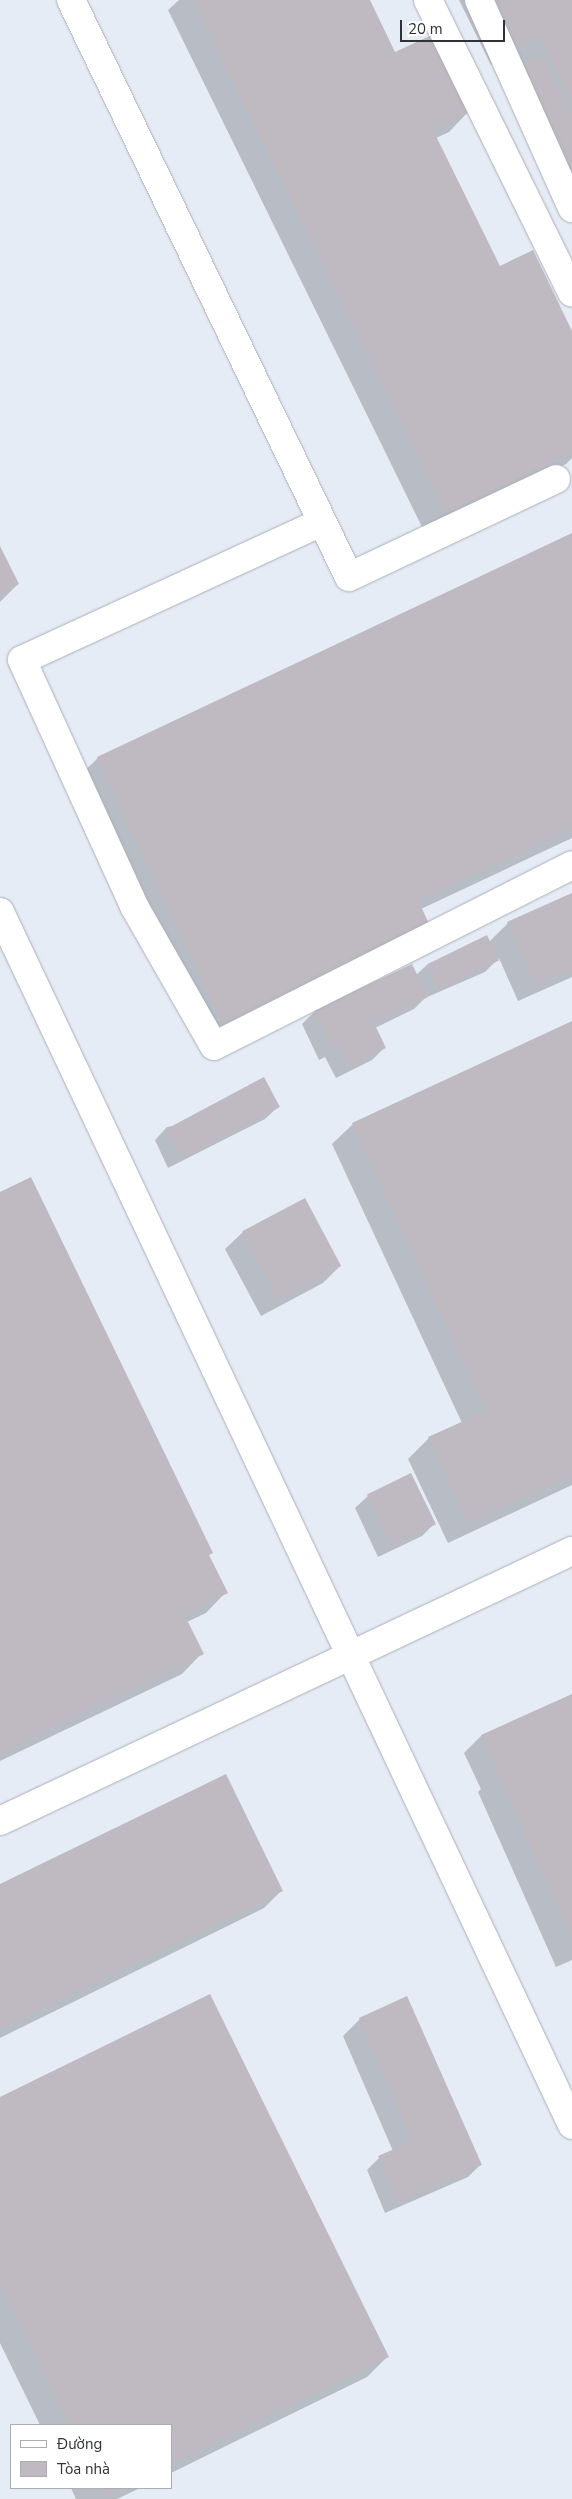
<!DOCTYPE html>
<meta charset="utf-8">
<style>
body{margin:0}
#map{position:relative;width:572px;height:2499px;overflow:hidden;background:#e6ecf5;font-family:"Nunito Sans",sans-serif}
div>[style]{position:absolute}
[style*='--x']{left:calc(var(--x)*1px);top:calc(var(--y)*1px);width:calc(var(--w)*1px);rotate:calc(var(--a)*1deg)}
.shadow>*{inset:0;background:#0003}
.building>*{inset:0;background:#bfb9c1;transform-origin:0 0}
.roads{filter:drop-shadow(0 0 1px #a9afb8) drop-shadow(0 0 1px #a9afb8)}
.minor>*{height:28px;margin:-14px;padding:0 14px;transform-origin:14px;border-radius:14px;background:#fff}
span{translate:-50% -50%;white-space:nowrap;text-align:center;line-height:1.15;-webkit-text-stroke:4px #fff;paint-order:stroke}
.legend{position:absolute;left:10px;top:2424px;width:162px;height:65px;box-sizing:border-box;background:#fff;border:1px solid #acadae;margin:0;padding:6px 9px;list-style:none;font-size:15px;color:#303235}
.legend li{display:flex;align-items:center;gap:10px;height:25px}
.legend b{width:25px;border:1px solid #acadae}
.scale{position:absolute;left:400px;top:20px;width:105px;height:22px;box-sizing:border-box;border:2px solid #303235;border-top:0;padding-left:6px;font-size:15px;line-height:18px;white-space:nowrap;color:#303235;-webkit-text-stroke:4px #fff;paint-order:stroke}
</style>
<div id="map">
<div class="shadow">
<i style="clip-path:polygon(179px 0,368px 0,395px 54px,469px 111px,449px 132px,436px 138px,500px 268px,572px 333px,572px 458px,566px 464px,425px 533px,168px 10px)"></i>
<i style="clip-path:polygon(459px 0,572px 0,572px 205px,518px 52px,491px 65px)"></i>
<i style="clip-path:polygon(572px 535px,572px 838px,421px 909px,429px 926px,203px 1043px,77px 778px,98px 758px)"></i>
<i style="clip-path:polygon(0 548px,18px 584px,0 602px)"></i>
<i style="clip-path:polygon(572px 895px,572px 977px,518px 1001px,499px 958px,485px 972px,425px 998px,414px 1009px,375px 1028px,384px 1048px,372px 1060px,336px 1078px,325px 1057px,319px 1060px,302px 1024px,315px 1011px,416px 975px,428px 964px,489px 942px,508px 923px)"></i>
<i style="clip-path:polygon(572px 1022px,572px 1485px,448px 1543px,408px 1459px,429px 1438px,462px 1423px,332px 1144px,353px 1124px)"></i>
<i style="clip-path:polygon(278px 1107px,265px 1119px,168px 1168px,155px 1140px,167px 1127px)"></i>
<i style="clip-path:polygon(0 1193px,212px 1553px,208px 1556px,226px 1592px,206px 1613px,187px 1622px,202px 1653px,182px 1674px,0 1761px)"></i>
<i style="clip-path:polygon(305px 1200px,340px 1266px,323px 1283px,261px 1316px,225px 1249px,243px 1232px)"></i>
<i style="clip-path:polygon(411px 1475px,434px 1524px,422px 1536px,378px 1557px,355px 1508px,368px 1496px)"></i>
<i style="clip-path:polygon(572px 1695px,572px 1960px,556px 1967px,478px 1792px,481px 1789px,464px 1753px,481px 1736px)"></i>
<i style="clip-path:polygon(0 1885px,281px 1891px,264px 1908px,0 2038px)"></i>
<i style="clip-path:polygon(360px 2019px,480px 2165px,468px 2177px,385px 2213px,367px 2170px,379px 2158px,393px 2151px,343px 2036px)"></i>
<i style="clip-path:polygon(0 2098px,387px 2357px,367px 2377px,171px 2473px,171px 2425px,40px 2425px,0 2343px)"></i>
<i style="clip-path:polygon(71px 2488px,140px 2488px,117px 2499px,76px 2499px)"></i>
</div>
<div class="building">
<i style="clip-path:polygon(193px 0,370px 0,395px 52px,432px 35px,470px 112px,433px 130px,500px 266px,533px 250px,572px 331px,572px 452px,446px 514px)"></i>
<i style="clip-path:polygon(484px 0,572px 0,572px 101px,539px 34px,508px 49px)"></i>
<i style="clip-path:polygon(542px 56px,572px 118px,572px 182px,518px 68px)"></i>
<i style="clip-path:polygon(572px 533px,572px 828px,418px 900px,430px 926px,223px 1024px,97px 757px)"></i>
<i style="clip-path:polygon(0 546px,19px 584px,0 594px)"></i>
<i style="clip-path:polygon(572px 893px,572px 969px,535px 985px,507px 922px)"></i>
<i style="left:487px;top:935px;width:28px;height:66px;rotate:64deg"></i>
<i style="clip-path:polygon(412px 964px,428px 997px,374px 1023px,386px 1048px,348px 1066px,338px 1045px,332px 1048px,314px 1010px)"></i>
<i style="clip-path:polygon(572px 1021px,572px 1475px,468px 1523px,428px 1437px,486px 1411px,352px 1123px)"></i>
<i style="left:264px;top:1077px;width:34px;height:110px;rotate:62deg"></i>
<i style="clip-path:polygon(31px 1177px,213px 1553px,209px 1555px,228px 1593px,184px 1614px,204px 1654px,0 1752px,0 1192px)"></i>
<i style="left:305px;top:1198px;width:77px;height:71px;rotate:62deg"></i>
<i style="left:411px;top:1473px;width:57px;height:49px;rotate:64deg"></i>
<i style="clip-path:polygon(572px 1694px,572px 1938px,481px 1735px)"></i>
<i style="clip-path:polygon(226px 1774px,283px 1891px,0 2028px,0 1884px)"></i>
<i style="clip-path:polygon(210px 1994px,389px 2357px,171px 2463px,171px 2425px,70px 2425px,0 2283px,0 2097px)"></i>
<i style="clip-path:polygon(407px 1996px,482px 2165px,398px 2202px,378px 2156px,413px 2141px,359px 2018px)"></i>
<i style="clip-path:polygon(101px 2488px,121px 2488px,105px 2496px)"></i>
</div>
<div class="roads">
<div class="minor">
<i style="--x:71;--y:0;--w:640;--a:64.28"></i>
<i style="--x:349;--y:577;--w:229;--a:-25.3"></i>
<i style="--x:428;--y:0;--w:326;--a:63.8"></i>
<i style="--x:479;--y:0;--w:228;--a:65.9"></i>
<i style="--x:322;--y:522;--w:330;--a:155.3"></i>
<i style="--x:22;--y:660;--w:270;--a:65.5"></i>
<i style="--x:134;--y:906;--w:161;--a:60.3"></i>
<i style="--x:214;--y:1046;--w:401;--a:-26.8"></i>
<i style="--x:0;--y:912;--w:1341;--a:64.75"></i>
<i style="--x:0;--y:1821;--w:633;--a:-25.27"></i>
</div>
</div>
<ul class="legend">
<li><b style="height:6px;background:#fff"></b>Đường</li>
<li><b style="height:14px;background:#bfb9c1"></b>Tòa nhà</li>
</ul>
<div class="scale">20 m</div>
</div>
